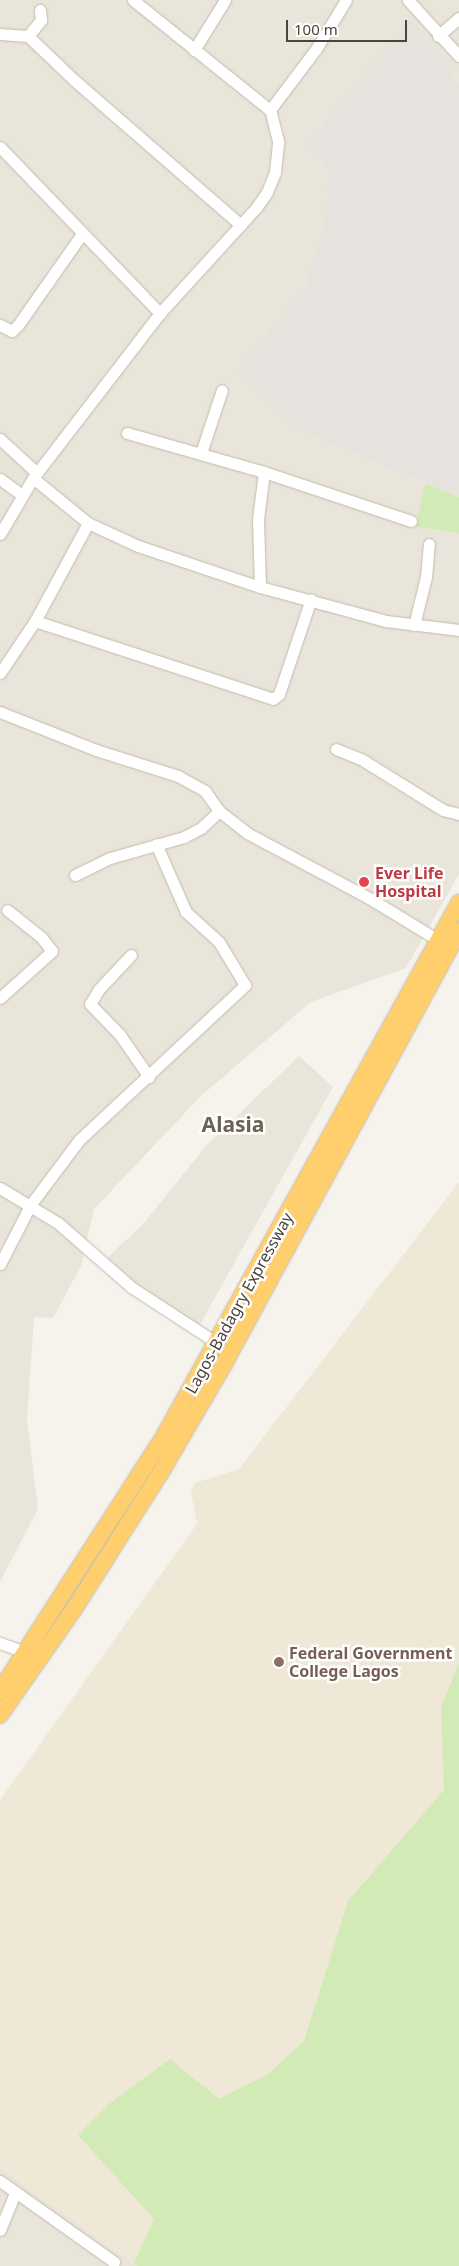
<!DOCTYPE html>
<style>
body{margin:0}
#map{position:relative;width:459px;height:2266px;overflow:hidden;background:#f6f3ec;font-family:"Noto Sans",sans-serif}
div>[style]{position:absolute}
[style*='--x']{left:calc(var(--x)*1px);top:calc(var(--y)*1px);width:calc(var(--w)*1px);rotate:calc(var(--a)*1deg)}
.residential>*{inset:0;background:#eae5da}
.industrial>*{inset:0;background:#e6e2dd}
.education>*{inset:0;background:#efe8d6}
.green>*{inset:0;background:#d2eab5}
.roads{filter:drop-shadow(0 0 1px #c2bbae) drop-shadow(0 0 1px #c2bbae)}
.minor>*{height:11px;margin:-5.5px;padding:0 5.5px;transform-origin:5.5px;border-radius:5.5px;background:#fff}
.highway>*{height:16px;margin:-8px;padding:0 8px;transform-origin:8px;border-radius:8px;background:#ffcf6e}
.dots>*{width:14px;height:14px;translate:-50% -50%;box-sizing:border-box;border:2px solid #fff;border-radius:50%}
span{translate:-50% -50%;white-space:nowrap;text-align:center;line-height:1.15;-webkit-text-stroke:5px #fff;paint-order:stroke}
.health-label{font-size:16px;color:#be3a42;font-weight:700}
.left{translate:0 -50%;text-align:left}
.street-label{font-size:16px;color:#4b4439}
.education-label{font-size:16px;color:#785e54;font-weight:700}
.district-label{font-size:21px;color:#6e6250;font-weight:700}
.scale{position:absolute;left:286px;top:20px;width:121px;height:22px;box-sizing:border-box;border:2px solid #4b4439;border-top:0;padding-left:6px;font-size:15px;line-height:18px;white-space:nowrap;color:#4b4439;-webkit-text-stroke:4px #fff;paint-order:stroke}
</style>
<div id="map">
<div class="residential">
<i style="clip-path:polygon(0 0,459px 0,459px 84px,411px 21px,307px 144px,328px 171px,325px 219px,304px 288px,235px 372px,289px 419px,319px 439px,425px 483px,415px 527px,459px 533px,459px 874px,406px 968px,311px 1002px,202px 1095px,94px 1209px,81px 1266px,53px 1318px,34px 1317px,27px 1420px,38px 1509px,0 1582px)"></i>
<i style="clip-path:polygon(299px 1056px,333px 1087px,198px 1328px,140px 1290px,107px 1258px,144px 1223px,205px 1147px)"></i>
<i style="clip-path:polygon(0 2168px,134px 2263px,137px 2266px,0 2266px)"></i>
</div>
<div class="industrial">
<i style="clip-path:polygon(411px 20px,459px 84px,459px 497px,319px 439px,288px 420px,235px 372px,304px 288px,325px 219px,328px 171px,307px 144px)"></i>
</div>
<div class="education">
<i style="clip-path:polygon(459px 1182px,459px 2266px,137px 2266px,0 2168px,0 1800px,197px 1524px,191px 1491px,195px 1483px,239px 1469px)"></i>
</div>
<div class="green">
<i style="clip-path:polygon(425px 483px,459px 497px,459px 533px,415px 527px)"></i>
<i style="clip-path:polygon(459px 1663px,459px 2266px,137px 2266px,134px 2263px,154px 2219px,78px 2135px,109px 2104px,170px 2059px,219px 2099px,267px 2075px,304px 2041px,348px 1901px,444px 1790px,441px 1708px)"></i>
</div>
<div class="roads">
<div class="minor">
<i style="--x:133;--y:0;--w:176;--a:38.8"></i>
<i style="--x:408;--y:0;--w:76;--a:47.7"></i>
<i style="--x:0;--y:34;--w:28;--a:4"></i>
<i style="--x:28;--y:36;--w:64;--a:43.7"></i>
<i style="--x:74;--y:80;--w:221;--a:41"></i>
<i style="--x:28;--y:36;--w:21;--a:-51"></i>
<i style="--x:41;--y:20;--w:10;--a:-96"></i>
<i style="--x:438;--y:36;--w:28;--a:-41"></i>
<i style="--x:194;--y:50;--w:59;--a:-58.2"></i>
<i style="--x:0;--y:147;--w:231;--a:46.1"></i>
<i style="--x:0;--y:325;--w:13;--a:27"></i>
<i style="--x:12;--y:331;--w:8;--a:-45"></i>
<i style="--x:18;--y:325;--w:111;--a:-54.9"></i>
<i style="--x:127;--y:433;--w:142;--a:15.9"></i>
<i style="--x:264;--y:472;--w:155;--a:18.4"></i>
<i style="--x:0;--y:439;--w:50;--a:42.6"></i>
<i style="--x:201;--y:453;--w:66;--a:-71.6"></i>
<i style="--x:33;--y:478;--w:71;--a:39.3"></i>
<i style="--x:88;--y:523;--w:55;--a:24.7"></i>
<i style="--x:138;--y:546;--w:129;--a:18.6"></i>
<i style="--x:260;--y:587;--w:131;--a:15.1"></i>
<i style="--x:386;--y:621;--w:74;--a:7"></i>
<i style="--x:0;--y:479;--w:27;--a:36"></i>
<i style="--x:0;--y:534;--w:65;--a:-59.5"></i>
<i style="--x:33;--y:478;--w:208;--a:-52.4"></i>
<i style="--x:160;--y:313;--w:142;--a:-47.6"></i>
<i style="--x:256;--y:208;--w:19;--a:-55"></i>
<i style="--x:267;--y:192;--w:22;--a:-68"></i>
<i style="--x:275;--y:172;--w:31;--a:-84"></i>
<i style="--x:278;--y:141;--w:32;--a:-104"></i>
<i style="--x:270;--y:110;--w:76;--a:-53"></i>
<i style="--x:316;--y:49;--w:57;--a:-58.5"></i>
<i style="--x:260;--y:587;--w:68;--a:-91.7"></i>
<i style="--x:258;--y:519;--w:47;--a:-82.7"></i>
<i style="--x:35;--y:621;--w:250;--a:18.1"></i>
<i style="--x:273;--y:699;--w:8;--a:-40"></i>
<i style="--x:279;--y:694;--w:100;--a:-71.4"></i>
<i style="--x:414;--y:625;--w:49;--a:-76"></i>
<i style="--x:426;--y:577;--w:33;--a:-85"></i>
<i style="--x:0;--y:673;--w:63;--a:-56.1"></i>
<i style="--x:35;--y:621;--w:111;--a:-61.6"></i>
<i style="--x:0;--y:712;--w:103;--a:21.6"></i>
<i style="--x:96;--y:750;--w:86;--a:17.6"></i>
<i style="--x:178;--y:776;--w:31;--a:29"></i>
<i style="--x:205;--y:791;--w:24;--a:55"></i>
<i style="--x:219;--y:811;--w:36;--a:38"></i>
<i style="--x:247;--y:833;--w:138;--a:28"></i>
<i style="--x:369;--y:898;--w:81;--a:31.3"></i>
<i style="--x:336;--y:749;--w:27;--a:22"></i>
<i style="--x:361;--y:759;--w:97;--a:31.9"></i>
<i style="--x:443;--y:810;--w:16;--a:14"></i>
<i style="--x:75;--y:875;--w:39;--a:-26"></i>
<i style="--x:110;--y:858;--w:77;--a:-15.8"></i>
<i style="--x:184;--y:837;--w:19;--a:-28"></i>
<i style="--x:201;--y:828;--w:25;--a:-43"></i>
<i style="--x:131;--y:955;--w:47;--a:133.3"></i>
<i style="--x:99;--y:989;--w:17;--a:121"></i>
<i style="--x:90;--y:1004;--w:43;--a:45.9"></i>
<i style="--x:120;--y:1035;--w:51;--a:55.4"></i>
<i style="--x:0;--y:998;--w:70;--a:-42.1"></i>
<i style="--x:52;--y:951;--w:18;--a:-128"></i>
<i style="--x:41;--y:937;--w:43;--a:-141.5"></i>
<i style="--x:0;--y:1188;--w:68;--a:31.1"></i>
<i style="--x:58;--y:1223;--w:97;--a:41.2"></i>
<i style="--x:131;--y:1287;--w:103;--a:33.1"></i>
<i style="--x:0;--y:1264;--w:68;--a:-62.7"></i>
<i style="--x:31;--y:1204;--w:80;--a:-53.1"></i>
<i style="--x:79;--y:1140;--w:227;--a:-43"></i>
<i style="--x:245;--y:985;--w:50;--a:-121.2"></i>
<i style="--x:219;--y:942;--w:45;--a:-137.7"></i>
<i style="--x:186;--y:912;--w:74;--a:-113.8"></i>
<i style="--x:0;--y:1643;--w:29;--a:20"></i>
<i style="--x:0;--y:2181;--w:140;--a:35.4"></i>
<i style="--x:0;--y:2230;--w:40;--a:-68"></i>
</div>
<div class="highway">
<i style="--x:0;--y:1691;--w:299;--a:-57.2"></i>
<i style="--x:162;--y:1440;--w:614;--a:-61.05"></i>
<i style="--x:0;--y:1715;--w:129;--a:-55.1"></i>
<i style="--x:74;--y:1609;--w:162;--a:-57.6"></i>
<i style="--x:161;--y:1472;--w:125;--a:-59.7"></i>
<i style="--x:224;--y:1364;--w:492;--a:-61.5"></i>
</div>
</div>
<div class="dots">
<i style="left:364px;top:882px;background:#e0444e"></i>
<i style="left:279px;top:1662px;background:#8d6e63"></i>
</div>
<div class="health-label">
<span class="left" style="left:375px;top:882px">Ever Life<br>Hospital</span>
</div>
<div class="street-label">
<span style="left:239px;top:1303px;rotate:-61deg">Lagos-Badagry Expressway</span>
</div>
<div class="education-label">
<span class="left" style="left:289px;top:1662px">Federal Government<br>College Lagos</span>
</div>
<div class="district-label">
<span style="left:233px;top:1124px">Alasia</span>
</div>
<div class="scale">100 m</div>
</div>
